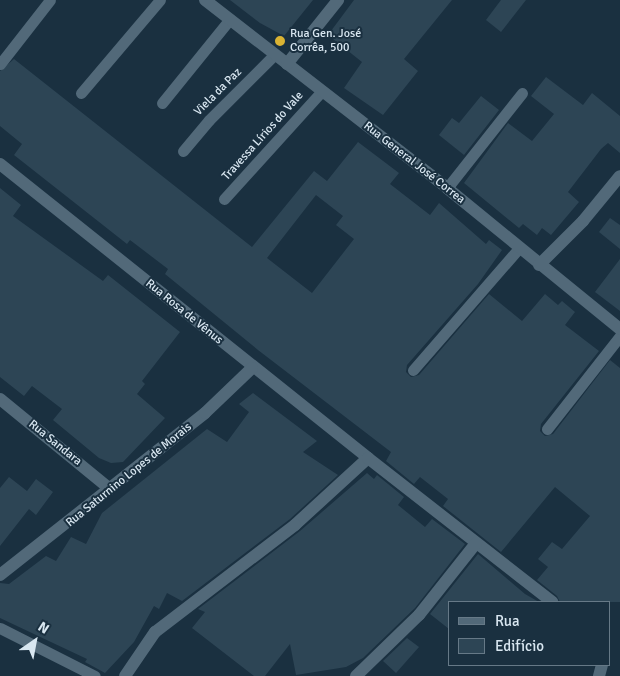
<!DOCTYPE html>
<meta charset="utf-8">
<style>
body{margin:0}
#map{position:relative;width:620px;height:676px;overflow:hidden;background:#1a3040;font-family:Signika,sans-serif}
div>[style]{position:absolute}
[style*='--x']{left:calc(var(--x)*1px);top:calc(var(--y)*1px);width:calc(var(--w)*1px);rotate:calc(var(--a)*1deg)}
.building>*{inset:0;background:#2d4555}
.service>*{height:11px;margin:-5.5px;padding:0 5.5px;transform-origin:5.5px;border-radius:5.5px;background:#526979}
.minor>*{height:12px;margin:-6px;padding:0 6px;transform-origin:6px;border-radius:6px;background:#526979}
.dots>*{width:14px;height:14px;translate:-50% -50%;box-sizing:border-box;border:2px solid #1a3040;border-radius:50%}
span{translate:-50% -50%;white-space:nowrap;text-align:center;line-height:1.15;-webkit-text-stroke:4px #1a3040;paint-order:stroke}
.poi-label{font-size:12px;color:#d9e7f1}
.left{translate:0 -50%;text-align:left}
.street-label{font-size:12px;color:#d9e7f1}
.legend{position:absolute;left:448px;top:601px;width:162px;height:65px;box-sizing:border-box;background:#1a3040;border:1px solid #667987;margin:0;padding:6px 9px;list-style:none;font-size:15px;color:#d9e7f1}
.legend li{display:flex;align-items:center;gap:10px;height:25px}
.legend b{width:25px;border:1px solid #667987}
.north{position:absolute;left:10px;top:616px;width:50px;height:50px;-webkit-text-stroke:4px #1a3040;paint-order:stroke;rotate:33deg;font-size:14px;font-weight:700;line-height:20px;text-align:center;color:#d9e7f1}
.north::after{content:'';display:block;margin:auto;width:18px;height:22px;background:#d9e7f1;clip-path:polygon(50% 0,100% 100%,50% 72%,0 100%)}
</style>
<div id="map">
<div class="building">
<i style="clip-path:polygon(230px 0,313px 0,284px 36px,260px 23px)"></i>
<i style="clip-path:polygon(354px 0,452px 0,404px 59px,418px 71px,383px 115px,344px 88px,362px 62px,328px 35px)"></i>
<i style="clip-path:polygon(501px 0,526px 0,501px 32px,486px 20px)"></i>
<i style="clip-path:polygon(evenodd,14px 59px,252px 247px,314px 171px,327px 181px,358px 142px,399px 173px,390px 184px,430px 215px,439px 203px,486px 244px,489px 240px,502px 250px,478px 284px,407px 365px,406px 372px,411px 377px,419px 375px,489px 294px,522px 321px,545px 294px,558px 305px,562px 301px,575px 312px,565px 325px,599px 351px,541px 424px,540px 431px,545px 436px,553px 434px,610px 360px,620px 368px,620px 602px,560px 602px,557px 596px,537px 580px,548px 567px,538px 559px,552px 542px,562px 549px,590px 516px,555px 487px,501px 552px,443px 506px,448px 499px,420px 477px,414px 484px,386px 461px,391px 452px,258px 350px,165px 274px,168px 269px,130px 240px,127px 244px,14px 155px,22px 144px,0 126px,0 71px,14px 59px,316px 195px,343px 216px,336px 225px,354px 239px,312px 293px,267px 258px,316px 195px)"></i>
<i style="clip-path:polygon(546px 77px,583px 105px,592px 93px,620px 116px,620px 153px,608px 143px,601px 149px,568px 192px,579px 202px,551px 235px,542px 228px,537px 235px,523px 224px,519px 228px,464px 183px,508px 123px,532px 141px,554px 114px,531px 96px)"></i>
<i style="clip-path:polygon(481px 96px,499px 110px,464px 155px,439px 135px,452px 118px,459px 123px)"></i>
<i style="clip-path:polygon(0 188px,21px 205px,13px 216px,103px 281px,108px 275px,180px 332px,142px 381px,145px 384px,137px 394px,165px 418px,123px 462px,111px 463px,99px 458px,53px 420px,62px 409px,32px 386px,24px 396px,0 377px)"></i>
<i style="clip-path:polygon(610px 218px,620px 225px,620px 249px,599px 232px)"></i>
<i style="clip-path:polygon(620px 259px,620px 311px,595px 292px)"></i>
<i style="clip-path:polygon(253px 393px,317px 441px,303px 452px,338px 475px,290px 519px,182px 601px,167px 593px,159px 609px,154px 606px,134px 642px,105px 673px,85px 662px,87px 659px,0 618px,0 583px,9px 584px,46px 556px,56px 561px,71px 537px,86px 544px,102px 513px,207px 429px,227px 442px,249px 412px,239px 404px)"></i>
<i style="clip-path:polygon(367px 473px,374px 479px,377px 475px,404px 497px,398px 505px,425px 527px,432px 519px,465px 544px,415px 608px,363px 658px,346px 667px,296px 675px,290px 644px,265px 676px,254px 676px,192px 628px,205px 612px,198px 609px,300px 531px)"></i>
<i style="clip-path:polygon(9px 477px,27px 491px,36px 479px,53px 492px,36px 515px,29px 509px,0 546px,0 488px)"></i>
<i style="clip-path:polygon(478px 554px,525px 594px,539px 602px,449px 602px,449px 629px,430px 614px)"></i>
<i style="clip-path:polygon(407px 638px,419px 647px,396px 673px,383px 661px)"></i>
</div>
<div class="service">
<i style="--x:0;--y:64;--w:81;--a:-52"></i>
<i style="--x:81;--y:93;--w:122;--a:-49.7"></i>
<i style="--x:162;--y:103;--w:108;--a:-51"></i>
<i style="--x:183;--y:151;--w:40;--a:-50"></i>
<i style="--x:209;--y:120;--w:93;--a:-45"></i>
<i style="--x:447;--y:188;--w:121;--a:-51.7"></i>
<i style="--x:224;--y:199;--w:146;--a:-47.8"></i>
<i style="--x:413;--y:370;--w:162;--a:-49"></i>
<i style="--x:547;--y:429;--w:118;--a:-51.9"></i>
<i style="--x:0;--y:628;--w:106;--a:26.8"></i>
</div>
<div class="minor">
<i style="--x:205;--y:0;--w:306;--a:37.8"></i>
<i style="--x:447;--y:188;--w:223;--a:39.2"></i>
<i style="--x:287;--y:64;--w:82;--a:-51.4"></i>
<i style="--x:0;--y:164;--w:471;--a:38.6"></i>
<i style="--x:368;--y:458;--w:99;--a:137.5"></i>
<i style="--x:295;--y:525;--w:176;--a:142.6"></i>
<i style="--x:155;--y:632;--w:53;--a:124.3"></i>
<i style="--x:539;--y:265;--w:62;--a:-45"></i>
<i style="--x:583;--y:221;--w:58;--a:-50.6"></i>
<i style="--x:0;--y:399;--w:142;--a:39.3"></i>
<i style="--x:368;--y:458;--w:234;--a:38"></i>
<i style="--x:0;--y:575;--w:261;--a:-38.3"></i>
<i style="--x:205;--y:413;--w:65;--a:-43.8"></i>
<i style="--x:356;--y:676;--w:88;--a:-44.1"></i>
<i style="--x:419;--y:615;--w:92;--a:-51.6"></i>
<i style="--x:599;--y:676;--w:11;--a:-75"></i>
</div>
<div class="dots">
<i style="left:280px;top:41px;background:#dab333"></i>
</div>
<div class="poi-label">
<span class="left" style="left:290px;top:41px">Rua Gen. José<br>Corrêa, 500</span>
</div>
<div class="street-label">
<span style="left:218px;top:92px;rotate:-45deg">Viela da Paz</span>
<span style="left:263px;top:136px;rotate:-48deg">Travessa Lírios do Vale</span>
<span style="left:414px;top:163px;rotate:38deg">Rua General José Correa</span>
<span style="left:184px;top:312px;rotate:39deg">Rua Rosa de Vênus</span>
<span style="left:55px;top:443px;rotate:39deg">Rua Sandara</span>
<span style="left:129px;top:475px;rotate:-39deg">Rua Saturnino Lopes de Morais</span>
</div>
<ul class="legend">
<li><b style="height:6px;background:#526979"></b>Rua</li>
<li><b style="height:14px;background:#2d4555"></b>Edifício</li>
</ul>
<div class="north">N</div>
</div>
